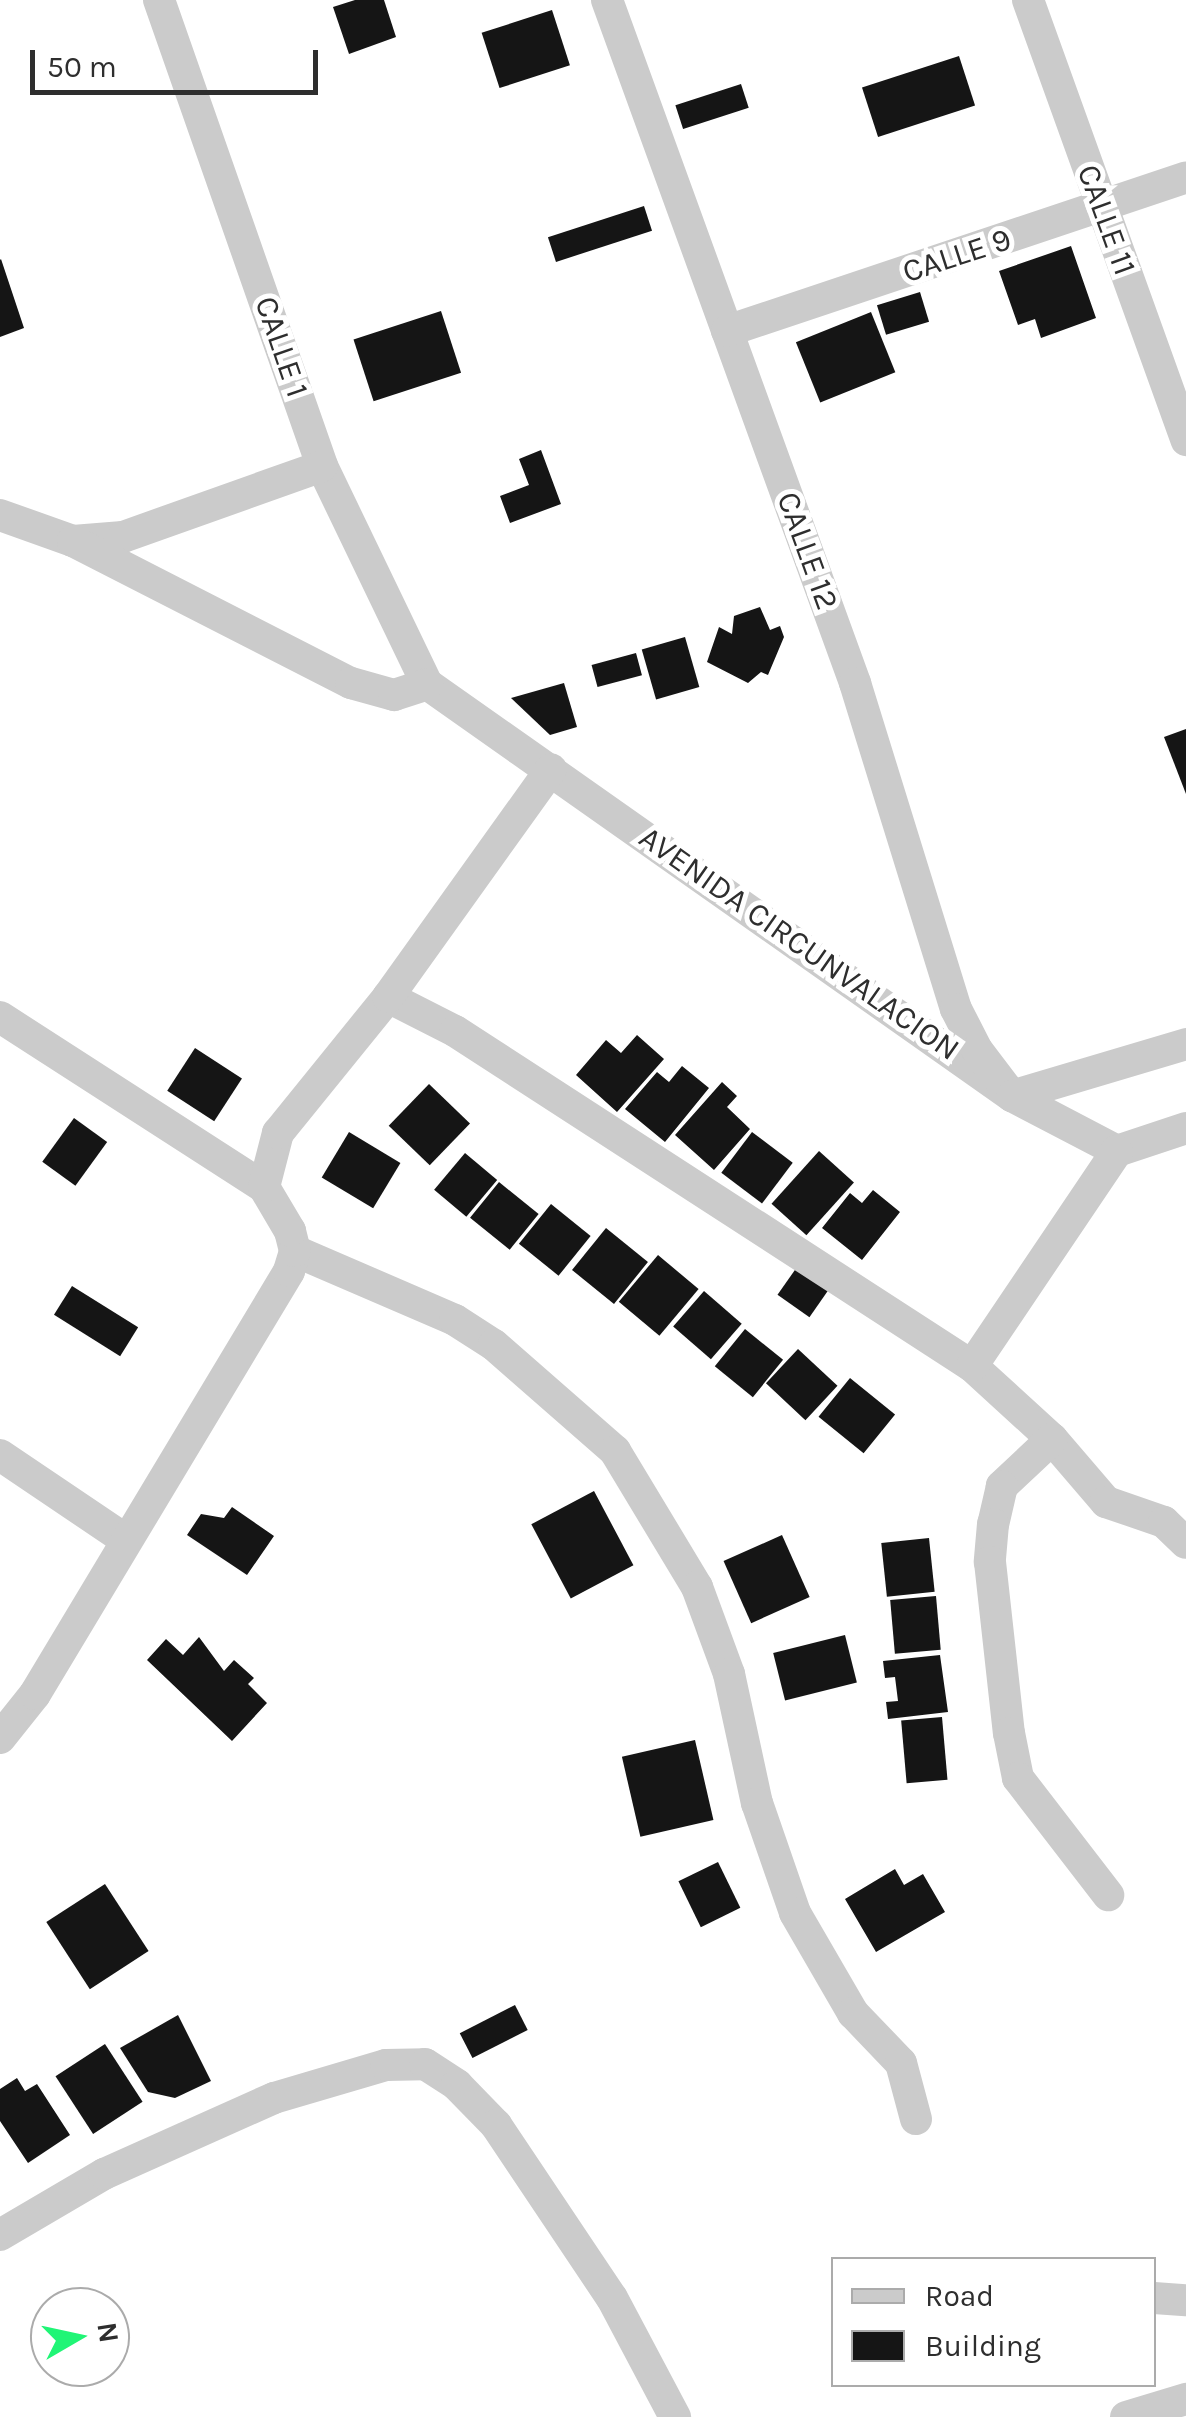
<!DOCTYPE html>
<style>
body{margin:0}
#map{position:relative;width:1186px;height:2417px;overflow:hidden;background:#fff;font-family:Karla,sans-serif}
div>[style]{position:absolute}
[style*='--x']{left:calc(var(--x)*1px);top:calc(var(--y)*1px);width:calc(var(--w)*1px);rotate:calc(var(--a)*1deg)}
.building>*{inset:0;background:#151515;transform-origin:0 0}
.minor>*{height:32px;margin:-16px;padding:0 16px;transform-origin:16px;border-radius:16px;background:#cbcbcb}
span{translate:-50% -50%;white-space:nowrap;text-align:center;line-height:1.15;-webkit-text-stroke:10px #fff;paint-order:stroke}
.street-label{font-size:32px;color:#2e2e2e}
.legend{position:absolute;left:831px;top:2257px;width:325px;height:130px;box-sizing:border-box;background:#fff;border:2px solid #ababab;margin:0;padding:12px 18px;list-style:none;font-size:30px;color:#2e2e2e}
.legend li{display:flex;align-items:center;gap:20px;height:50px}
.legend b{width:50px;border:2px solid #ababab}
.north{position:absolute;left:30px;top:2287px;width:100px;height:100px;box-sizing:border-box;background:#fff;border:2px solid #ababab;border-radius:50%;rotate:81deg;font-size:28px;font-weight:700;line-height:40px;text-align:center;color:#2e2e2e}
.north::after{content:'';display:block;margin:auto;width:35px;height:45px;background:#20f576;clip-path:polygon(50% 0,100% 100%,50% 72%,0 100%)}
.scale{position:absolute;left:30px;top:50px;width:288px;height:45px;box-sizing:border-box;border:5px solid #2e2e2e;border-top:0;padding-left:12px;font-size:30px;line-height:35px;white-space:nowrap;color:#2e2e2e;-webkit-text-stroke:8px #fff;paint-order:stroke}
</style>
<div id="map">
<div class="building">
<i style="clip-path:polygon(355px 0,384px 0,396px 37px,349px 54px,333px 7px)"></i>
<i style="left:552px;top:10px;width:58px;height:74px;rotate:72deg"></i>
<i style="left:959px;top:56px;width:52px;height:102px;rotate:72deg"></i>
<i style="left:741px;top:84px;width:25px;height:69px;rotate:72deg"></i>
<i style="left:644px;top:206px;width:26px;height:101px;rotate:72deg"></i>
<i style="clip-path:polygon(1071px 246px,1096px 318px,1041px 338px,1035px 319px,1018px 325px,999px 271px)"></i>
<i style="clip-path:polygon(1px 259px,24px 328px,0 337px,0 260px)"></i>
<i style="left:920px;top:292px;width:31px;height:45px;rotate:73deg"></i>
<i style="left:441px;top:311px;width:65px;height:92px;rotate:72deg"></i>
<i style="left:871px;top:312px;width:65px;height:81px;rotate:68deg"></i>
<i style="clip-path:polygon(541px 450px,561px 504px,510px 523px,500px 496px,529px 485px,519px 459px)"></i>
<i style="clip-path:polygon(760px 607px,770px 630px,780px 626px,784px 637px,768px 675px,761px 672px,748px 683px,707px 662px,719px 627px,732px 634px,734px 616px)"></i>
<i style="left:685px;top:637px;width:52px;height:45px;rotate:74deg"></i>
<i style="left:636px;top:653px;width:23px;height:46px;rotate:75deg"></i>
<i style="clip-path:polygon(564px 683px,577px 727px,550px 735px,511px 698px)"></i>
<i style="clip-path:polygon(1186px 729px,1186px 794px,1164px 737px)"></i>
<i style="clip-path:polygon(637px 1035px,664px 1059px,617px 1112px,576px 1075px,606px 1040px,621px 1053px)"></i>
<i style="left:195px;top:1048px;width:56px;height:51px;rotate:33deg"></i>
<i style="clip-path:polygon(682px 1066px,709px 1088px,665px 1142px,625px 1109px,657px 1072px,669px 1082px)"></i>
<i style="clip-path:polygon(722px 1082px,737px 1096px,727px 1107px,750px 1129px,714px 1170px,675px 1135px)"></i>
<i style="left:429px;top:1084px;width:57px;height:58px;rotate:44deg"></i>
<i style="left:74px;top:1118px;width:41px;height:54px;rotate:36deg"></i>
<i style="left:349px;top:1132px;width:60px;height:53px;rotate:31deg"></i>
<i style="left:752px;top:1132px;width:51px;height:51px;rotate:37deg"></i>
<i style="left:819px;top:1151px;width:47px;height:71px;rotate:42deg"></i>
<i style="left:465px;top:1153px;width:42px;height:48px;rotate:40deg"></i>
<i style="left:499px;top:1182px;width:51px;height:46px;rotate:39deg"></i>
<i style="clip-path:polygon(873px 1190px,900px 1212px,862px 1260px,822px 1228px,850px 1193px,862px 1203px)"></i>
<i style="left:551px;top:1204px;width:51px;height:51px;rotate:39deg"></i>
<i style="left:606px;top:1228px;width:54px;height:54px;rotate:39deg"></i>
<i style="left:658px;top:1255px;width:53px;height:61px;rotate:40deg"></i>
<i style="left:797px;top:1267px;width:39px;height:34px;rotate:35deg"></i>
<i style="left:72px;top:1286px;width:78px;height:34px;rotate:32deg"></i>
<i style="left:704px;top:1291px;width:50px;height:47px;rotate:41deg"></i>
<i style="left:745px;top:1329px;width:49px;height:48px;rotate:39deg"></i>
<i style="left:798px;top:1349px;width:54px;height:47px;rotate:43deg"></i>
<i style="left:850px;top:1378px;width:58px;height:50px;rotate:39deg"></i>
<i style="left:594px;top:1491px;width:84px;height:71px;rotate:62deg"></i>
<i style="clip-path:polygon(232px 1507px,274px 1536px,247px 1575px,187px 1535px,201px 1514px,224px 1518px)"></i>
<i style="left:782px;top:1535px;width:68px;height:64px;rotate:66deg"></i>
<i style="left:929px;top:1538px;width:54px;height:48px;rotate:84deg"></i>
<i style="left:936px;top:1596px;width:54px;height:46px;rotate:85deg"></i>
<i style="left:845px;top:1635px;width:49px;height:74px;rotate:76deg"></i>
<i style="clip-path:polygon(199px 1637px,224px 1671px,234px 1660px,254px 1678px,248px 1684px,267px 1703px,232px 1741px,147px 1660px,166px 1639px,183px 1655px)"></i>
<i style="clip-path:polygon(940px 1655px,948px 1712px,888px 1719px,886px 1702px,898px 1701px,895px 1677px,885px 1678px,883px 1661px)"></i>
<i style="left:942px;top:1717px;width:63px;height:41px;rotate:85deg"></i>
<i style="left:695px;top:1740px;width:82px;height:75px;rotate:77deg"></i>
<i style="left:718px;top:1862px;width:51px;height:44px;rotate:64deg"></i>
<i style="clip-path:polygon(895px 1869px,904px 1885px,923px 1874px,945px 1912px,876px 1952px,845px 1899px)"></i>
<i style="left:105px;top:1884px;width:80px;height:70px;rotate:57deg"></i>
<i style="left:515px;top:2005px;width:28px;height:62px;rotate:63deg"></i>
<i style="clip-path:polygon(178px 2015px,211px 2081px,175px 2098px,148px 2092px,120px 2048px)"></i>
<i style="left:105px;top:2044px;width:69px;height:59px;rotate:57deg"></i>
<i style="clip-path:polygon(17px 2078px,25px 2091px,37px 2084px,70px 2135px,28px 2163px,0 2121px,0 2089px)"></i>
</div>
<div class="minor">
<i style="--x:159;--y:0;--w:494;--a:70.7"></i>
<i style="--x:322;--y:466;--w:242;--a:64.3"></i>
<i style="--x:427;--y:684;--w:716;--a:35.16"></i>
<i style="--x:1012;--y:1096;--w:119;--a:27.6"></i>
<i style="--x:1117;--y:1151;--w:73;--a:-18.4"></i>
<i style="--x:607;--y:0;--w:727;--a:70.04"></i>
<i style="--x:855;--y:683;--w:341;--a:72.8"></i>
<i style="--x:956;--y:1009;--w:46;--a:62.9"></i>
<i style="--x:977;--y:1050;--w:58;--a:52.7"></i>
<i style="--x:1012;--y:1096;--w:182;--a:-16.6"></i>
<i style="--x:1028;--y:0;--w:468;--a:70.2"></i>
<i style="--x:727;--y:331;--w:484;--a:-18.5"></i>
<i style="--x:0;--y:515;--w:77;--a:19.6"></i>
<i style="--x:73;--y:541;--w:50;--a:-4.6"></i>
<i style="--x:123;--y:537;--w:211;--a:-19.6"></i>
<i style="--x:73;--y:541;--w:312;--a:27.1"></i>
<i style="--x:351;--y:683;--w:45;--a:15.6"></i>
<i style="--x:394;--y:695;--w:35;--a:-18"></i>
<i style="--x:388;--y:997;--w:75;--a:26.9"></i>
<i style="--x:455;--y:1031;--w:616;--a:32.94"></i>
<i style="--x:972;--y:1366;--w:108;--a:42.4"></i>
<i style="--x:1052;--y:1439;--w:83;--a:49.4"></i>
<i style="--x:1106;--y:1502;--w:61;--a:19"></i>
<i style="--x:1164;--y:1522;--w:30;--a:44"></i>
<i style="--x:0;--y:1017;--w:314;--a:32.8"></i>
<i style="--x:295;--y:1251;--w:174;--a:23.3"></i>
<i style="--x:455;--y:1320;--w:46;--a:32.7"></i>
<i style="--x:494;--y:1345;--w:161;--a:41.2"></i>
<i style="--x:615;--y:1451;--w:159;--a:58.9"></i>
<i style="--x:697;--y:1587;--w:93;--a:69.8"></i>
<i style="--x:729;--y:1674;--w:132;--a:77.8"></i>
<i style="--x:757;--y:1803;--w:116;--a:70.9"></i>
<i style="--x:795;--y:1913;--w:116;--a:59.9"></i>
<i style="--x:853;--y:2013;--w:69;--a:46.2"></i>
<i style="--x:901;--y:2063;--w:58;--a:75"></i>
<i style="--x:972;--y:1366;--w:259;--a:-56"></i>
<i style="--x:1052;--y:1439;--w:69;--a:136.8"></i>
<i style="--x:1002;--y:1486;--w:39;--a:103"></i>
<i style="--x:993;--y:1524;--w:38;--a:95"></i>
<i style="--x:990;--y:1562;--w:172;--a:83.7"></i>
<i style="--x:1009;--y:1733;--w:46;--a:78.7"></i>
<i style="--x:1018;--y:1778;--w:148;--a:52.4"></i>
<i style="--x:0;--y:1455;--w:152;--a:34"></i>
<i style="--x:0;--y:1738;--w:56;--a:-51.5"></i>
<i style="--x:35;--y:1694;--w:493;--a:-59"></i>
<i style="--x:289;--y:1271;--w:21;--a:-73"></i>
<i style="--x:295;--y:1251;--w:21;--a:-104"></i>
<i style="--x:290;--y:1231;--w:51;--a:-120.6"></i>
<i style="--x:264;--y:1187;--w:56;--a:-75.5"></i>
<i style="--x:278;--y:1133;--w:175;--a:-51"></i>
<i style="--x:388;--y:997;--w:280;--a:-54.4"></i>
<i style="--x:0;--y:2235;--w:121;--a:-30.4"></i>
<i style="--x:104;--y:2174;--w:186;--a:-24.1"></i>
<i style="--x:274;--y:2098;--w:117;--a:-16.4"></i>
<i style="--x:386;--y:2065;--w:39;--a:-1"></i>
<i style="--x:425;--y:2064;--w:38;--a:33"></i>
<i style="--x:457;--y:2085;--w:56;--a:45.7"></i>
<i style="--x:496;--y:2125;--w:208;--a:56.2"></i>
<i style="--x:612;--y:2298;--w:135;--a:62.1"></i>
<i style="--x:1154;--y:2298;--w:32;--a:4"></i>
<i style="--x:1126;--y:2417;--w:63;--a:-16.7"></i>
</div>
<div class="street-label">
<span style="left:1106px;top:220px;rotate:70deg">CALLE 11</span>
<span style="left:957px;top:256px;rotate:-18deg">CALLE 9</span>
<span style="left:281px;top:347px;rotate:71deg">CALLE 1</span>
<span style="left:807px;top:551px;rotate:70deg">CALLE 12</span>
<span style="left:799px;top:944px;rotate:35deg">AVENIDA CIRCUNVALACION</span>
</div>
<ul class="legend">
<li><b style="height:12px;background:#cbcbcb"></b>Road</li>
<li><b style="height:28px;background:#151515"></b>Building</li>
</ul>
<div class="north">N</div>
<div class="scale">50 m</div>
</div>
